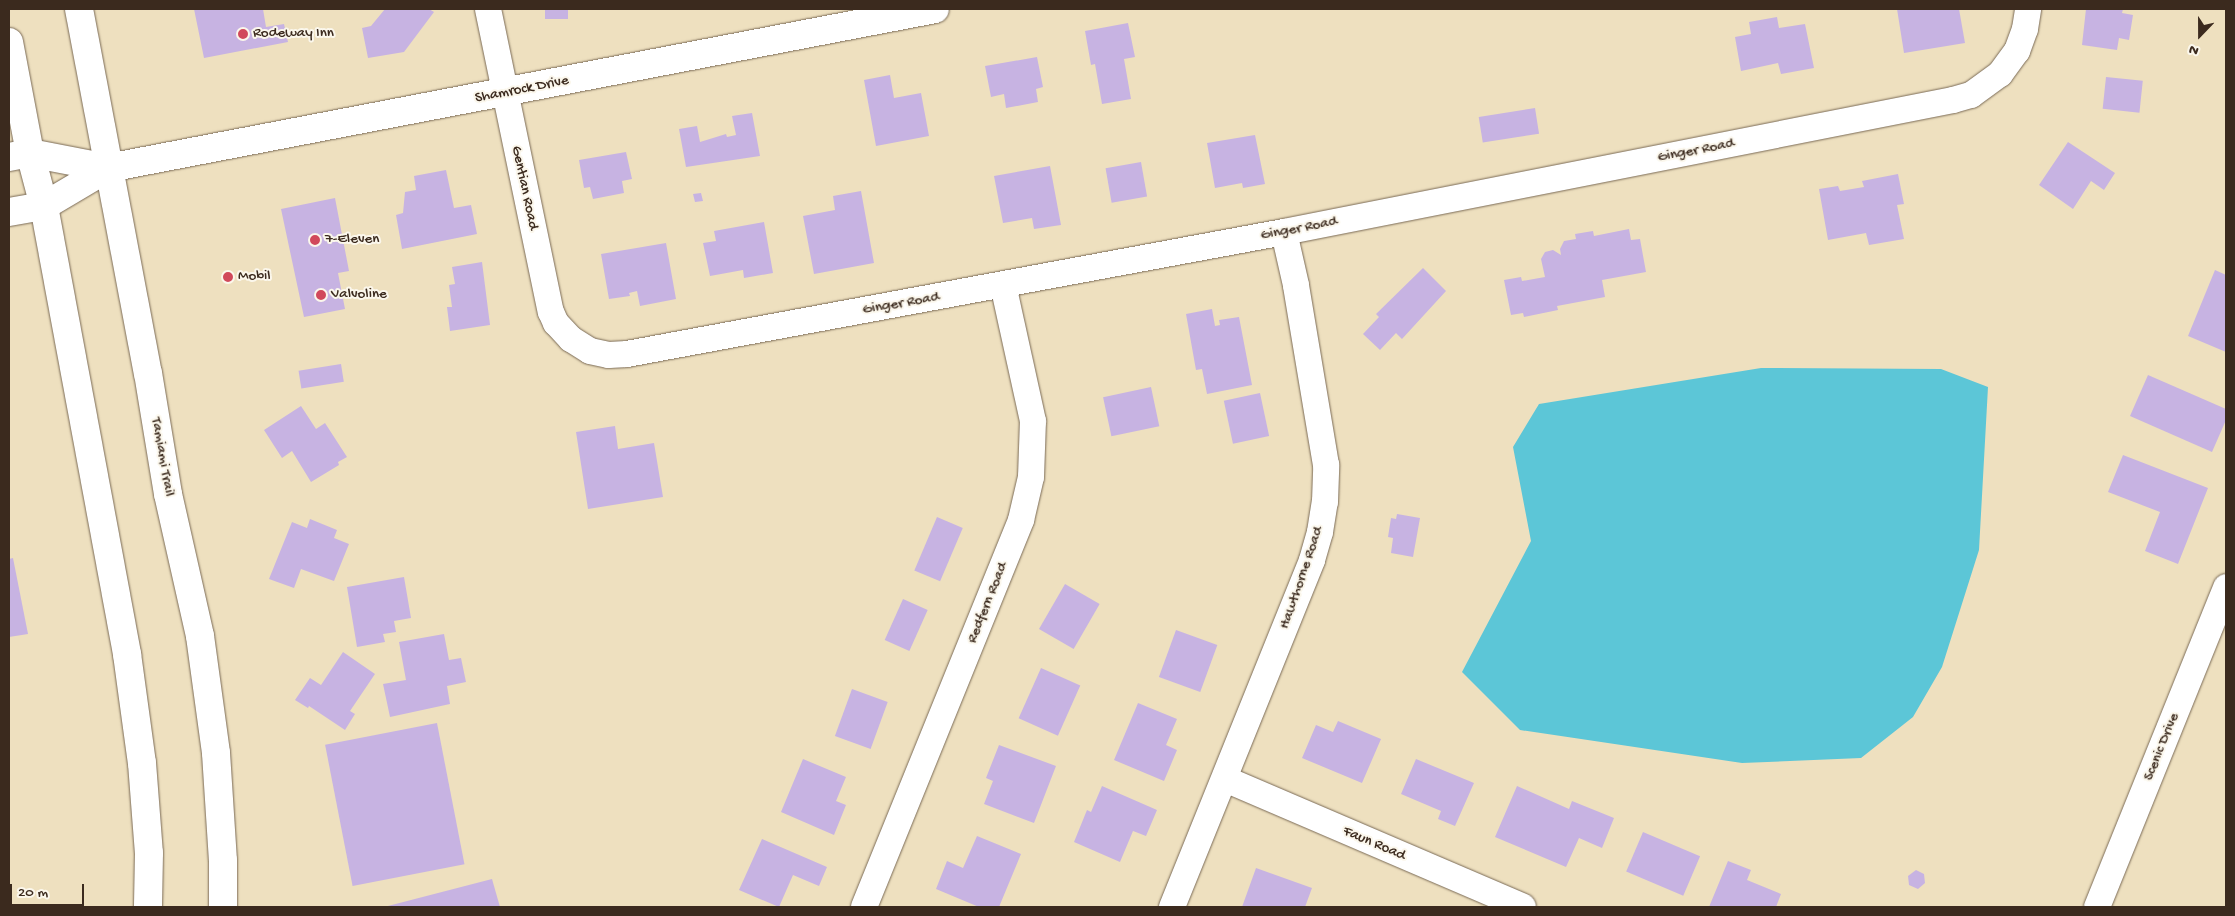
<!DOCTYPE html>
<style>
body{margin:0}
#map{position:relative;width:2235px;height:916px;overflow:hidden;background:#eee0bf;font-family:"Gochi Hand",sans-serif}
div>[style]{position:absolute}
[style*='--x']{left:calc(var(--x)*1px);top:calc(var(--y)*1px);width:calc(var(--w)*1px);rotate:calc(var(--a)*1deg)}
.water>*{inset:0;background:#5cc6d7}
.building>*{inset:0;background:#c7b3e2;transform-origin:0 0}
.roads{filter:drop-shadow(0 0 1px #7a6a56) drop-shadow(0 0 1px #7a6a56)}
.street>*{height:26px;margin:-13px;padding:0 13px;transform-origin:13px;border-radius:13px;background:#fff}
.secondary>*{height:28px;margin:-14px;padding:0 14px;transform-origin:14px;border-radius:14px;background:#fff}
.primary>*{height:28px;margin:-14px;padding:0 14px;transform-origin:14px;border-radius:14px;background:#fff}
.dots>*{width:14px;height:14px;translate:-50% -50%;box-sizing:border-box;border:2px solid #fbf7ec;border-radius:50%}
span{translate:-50% -50%;white-space:nowrap;text-align:center;line-height:1.15;-webkit-text-stroke:4px #fbf7ec;paint-order:stroke}
.poi-label{font-size:15px;color:#3b2a1e}
.left{translate:0 -50%;text-align:left}
.street-label{font-size:15px;color:#3b2a1e}
.frame{position:absolute;inset:0;border:10px solid #3b2a1e;pointer-events:none}
.north{position:absolute;left:2175px;top:10px;width:50px;height:50px;-webkit-text-stroke:4px #fbf7ec;paint-order:stroke;rotate:202deg;font-size:14px;font-weight:700;line-height:20px;text-align:center;color:#3b2a1e}
.north::after{content:'';display:block;margin:auto;width:18px;height:22px;background:#3b2a1e;clip-path:polygon(50% 0,100% 100%,50% 72%,0 100%)}
.scale{position:absolute;left:10px;top:884px;width:74px;height:22px;box-sizing:border-box;border:2px solid #3b2a1e;border-top:0;padding-left:6px;font-size:15px;line-height:18px;white-space:nowrap;color:#3b2a1e;-webkit-text-stroke:4px #fbf7ec;paint-order:stroke}
</style>
<div id="map">
<div class="water">
<i style="clip-path:polygon(1761px 368px,1941px 369px,1988px 387px,1979px 550px,1942px 667px,1913px 717px,1861px 758px,1742px 763px,1520px 730px,1462px 672px,1531px 541px,1513px 447px,1539px 404px)"></i>
</div>
<div class="building">
<i style="clip-path:polygon(194px 9px,263px 9px,266px 27px,284px 24px,288px 42px,204px 58px)"></i>
<i style="clip-path:polygon(385px 9px,429px 9px,434px 12px,404px 52px,368px 58px,362px 28px,371px 26px)"></i>
<i style="left:545px;top:9px;width:23px;height:10px"></i>
<i style="clip-path:polygon(1897px 9px,1959px 9px,1965px 43px,1904px 53px)"></i>
<i style="clip-path:polygon(2086px 9px,2123px 9px,2122px 13px,2133px 15px,2129px 40px,2119px 38px,2117px 50px,2082px 45px)"></i>
<i style="clip-path:polygon(1777px 17px,1779px 28px,1805px 24px,1814px 68px,1781px 74px,1778px 63px,1741px 71px,1735px 37px,1751px 34px,1749px 22px)"></i>
<i style="clip-path:polygon(1128px 23px,1135px 57px,1124px 59px,1131px 99px,1102px 104px,1095px 64px,1091px 65px,1085px 31px)"></i>
<i style="clip-path:polygon(1037px 57px,1043px 87px,1036px 89px,1038px 102px,1006px 108px,1004px 94px,991px 97px,985px 66px)"></i>
<i style="clip-path:polygon(890px 75px,894px 98px,921px 93px,929px 136px,876px 146px,864px 80px)"></i>
<i style="left:2106px;top:77px;width:37px;height:32px;rotate:6deg"></i>
<i style="left:1535px;top:108px;width:26px;height:57px;rotate:81deg"></i>
<i style="clip-path:polygon(752px 113px,760px 156px,686px 167px,679px 129px,697px 126px,700px 142px,726px 134px,727px 137px,736px 135px,732px 116px)"></i>
<i style="clip-path:polygon(1255px 135px,1265px 184px,1243px 188px,1242px 183px,1215px 188px,1207px 143px)"></i>
<i style="clip-path:polygon(2068px 142px,2115px 173px,2104px 190px,2091px 181px,2073px 209px,2039px 185px)"></i>
<i style="clip-path:polygon(626px 152px,632px 179px,622px 181px,624px 193px,593px 199px,590px 187px,584px 188px,579px 160px)"></i>
<i style="left:1141px;top:162px;width:35px;height:36px;rotate:80deg"></i>
<i style="clip-path:polygon(1050px 166px,1061px 225px,1034px 229px,1032px 218px,1003px 223px,994px 176px)"></i>
<i style="clip-path:polygon(446px 170px,454px 208px,471px 205px,477px 234px,402px 249px,396px 215px,403px 213px,405px 192px,416px 190px,414px 176px)"></i>
<i style="clip-path:polygon(1898px 174px,1904px 204px,1897px 205px,1904px 239px,1869px 245px,1866px 233px,1828px 240px,1819px 189px,1838px 186px,1840px 191px,1864px 187px,1862px 181px)"></i>
<i style="clip-path:polygon(861px 191px,874px 263px,814px 274px,803px 216px,835px 210px,833px 196px)"></i>
<i style="clip-path:polygon(701px 193px,703px 201px,695px 202px,693px 194px)"></i>
<i style="clip-path:polygon(335px 198px,349px 271px,338px 273px,345px 309px,304px 317px,281px 209px)"></i>
<i style="clip-path:polygon(764px 222px,773px 273px,744px 278px,743px 270px,710px 276px,703px 243px,716px 241px,714px 231px)"></i>
<i style="clip-path:polygon(1629px 229px,1631px 240px,1640px 239px,1646px 272px,1602px 280px,1605px 297px,1557px 306px,1558px 310px,1524px 317px,1523px 313px,1511px 315px,1504px 280px,1521px 277px,1522px 281px,1545px 277px,1541px 259px,1545px 252px,1553px 250px,1561px 255px,1560px 249px,1564px 241px,1576px 239px,1575px 234px,1593px 231px,1594px 236px)"></i>
<i style="clip-path:polygon(666px 243px,676px 299px,640px 306px,637px 291px,629px 293px,630px 296px,609px 299px,601px 254px)"></i>
<i style="clip-path:polygon(482px 262px,490px 325px,450px 331px,447px 307px,452px 307px,449px 285px,455px 284px,452px 267px)"></i>
<i style="clip-path:polygon(1423px 268px,1446px 291px,1402px 339px,1396px 333px,1380px 350px,1363px 334px,1379px 317px,1376px 314px)"></i>
<i style="clip-path:polygon(2215px 270px,2226px 275px,2226px 352px,2188px 336px)"></i>
<i style="clip-path:polygon(1212px 309px,1215px 326px,1220px 325px,1219px 320px,1239px 317px,1252px 385px,1207px 394px,1202px 369px,1196px 370px,1186px 314px)"></i>
<i style="left:341px;top:364px;width:18px;height:43px;rotate:81deg"></i>
<i style="clip-path:polygon(2148px 375px,2226px 409px,2226px 420px,2212px 452px,2130px 416px)"></i>
<i style="left:1151px;top:387px;width:40px;height:49px;rotate:78deg"></i>
<i style="left:1260px;top:393px;width:44px;height:37px;rotate:78deg"></i>
<i style="clip-path:polygon(301px 406px,316px 429px,325px 423px,347px 457px,338px 462px,339px 465px,311px 482px,292px 451px,282px 458px,264px 430px)"></i>
<i style="clip-path:polygon(615px 426px,618px 449px,654px 443px,663px 497px,588px 509px,576px 432px)"></i>
<i style="clip-path:polygon(2123px 455px,2208px 488px,2178px 564px,2145px 551px,2160px 512px,2108px 492px)"></i>
<i style="clip-path:polygon(1397px 514px,1420px 518px,1413px 557px,1391px 553px,1393px 538px,1388px 537px,1391px 518px,1396px 519px)"></i>
<i style="left:937px;top:517px;width:28px;height:58px;rotate:23deg"></i>
<i style="clip-path:polygon(310px 519px,337px 530px,334px 538px,349px 544px,334px 581px,301px 569px,294px 588px,269px 579px,292px 522px,307px 528px)"></i>
<i style="clip-path:polygon(13px 558px,28px 634px,9px 637px,9px 559px)"></i>
<i style="clip-path:polygon(404px 577px,411px 618px,394px 621px,396px 632px,383px 634px,385px 642px,357px 647px,347px 587px)"></i>
<i style="left:1065px;top:584px;width:40px;height:52px;rotate:30deg"></i>
<i style="left:903px;top:599px;width:27px;height:45px;rotate:24deg"></i>
<i style="left:1176px;top:630px;width:44px;height:50px;rotate:20deg"></i>
<i style="clip-path:polygon(444px 634px,449px 660px,461px 658px,466px 682px,447px 686px,450px 704px,390px 717px,383px 684px,406px 680px,399px 642px)"></i>
<i style="clip-path:polygon(343px 652px,375px 674px,350px 711px,355px 714px,345px 730px,309px 706px,308px 708px,295px 700px,310px 678px,321px 685px)"></i>
<i style="left:1041px;top:668px;width:43px;height:55px;rotate:24deg"></i>
<i style="left:852px;top:689px;width:38px;height:50px;rotate:20deg"></i>
<i style="clip-path:polygon(1138px 703px,1177px 719px,1166px 745px,1177px 750px,1164px 781px,1114px 760px)"></i>
<i style="clip-path:polygon(1338px 721px,1381px 739px,1362px 783px,1302px 758px,1316px 725px,1333px 732px)"></i>
<i style="left:437px;top:723px;width:144px;height:114px;rotate:79deg"></i>
<i style="clip-path:polygon(999px 745px,1056px 766px,1034px 823px,984px 804px,993px 781px,986px 778px)"></i>
<i style="clip-path:polygon(803px 759px,846px 777px,836px 801px,846px 805px,834px 835px,781px 812px)"></i>
<i style="clip-path:polygon(1416px 759px,1474px 783px,1455px 826px,1438px 819px,1441px 811px,1401px 794px)"></i>
<i style="clip-path:polygon(1102px 786px,1157px 810px,1146px 836px,1133px 831px,1120px 862px,1074px 842px,1087px 810px,1091px 812px)"></i>
<i style="clip-path:polygon(1517px 786px,1569px 809px,1572px 801px,1614px 818px,1602px 848px,1579px 838px,1566px 867px,1495px 837px)"></i>
<i style="left:1643px;top:832px;width:62px;height:43px;rotate:23deg"></i>
<i style="clip-path:polygon(977px 836px,1021px 854px,999px 907px,979px 907px,936px 889px,947px 861px,963px 868px)"></i>
<i style="clip-path:polygon(762px 839px,827px 867px,819px 886px,793px 875px,779px 907px,739px 890px)"></i>
<i style="clip-path:polygon(1728px 861px,1751px 870px,1747px 880px,1781px 894px,1776px 907px,1709px 907px)"></i>
<i style="clip-path:polygon(1256px 868px,1312px 888px,1305px 907px,1242px 907px)"></i>
<i style="clip-path:polygon(1916px 870px,1924px 874px,1925px 883px,1918px 889px,1909px 885px,1908px 876px)"></i>
<i style="clip-path:polygon(492px 879px,500px 907px,384px 907px)"></i>
</div>
<div class="roads">
<div class="street">
<i style="--x:488;--y:9;--w:309;--a:78.3"></i>
<i style="--x:551;--y:312;--w:12;--a:66"></i>
<i style="--x:556;--y:323;--w:22;--a:47"></i>
<i style="--x:571;--y:339;--w:22;--a:32"></i>
<i style="--x:590;--y:351;--w:19;--a:12"></i>
<i style="--x:609;--y:355;--w:18;--a:-3"></i>
<i style="--x:627;--y:354;--w:668;--a:-10.52"></i>
<i style="--x:1284;--y:232;--w:682;--a:-11.16"></i>
<i style="--x:1953;--y:100;--w:19;--a:-16"></i>
<i style="--x:1971;--y:95;--w:36;--a:-36"></i>
<i style="--x:2000;--y:74;--w:29;--a:-54"></i>
<i style="--x:2017;--y:51;--w:23;--a:-70"></i>
<i style="--x:2025;--y:29;--w:20;--a:-81"></i>
<i style="--x:1225;--y:779;--w:324;--a:23.2"></i>
<i style="--x:864;--y:907;--w:418;--a:-67.9"></i>
<i style="--x:1021;--y:520;--w:44;--a:-76.9"></i>
<i style="--x:1031;--y:477;--w:56;--a:-88"></i>
<i style="--x:1033;--y:421;--w:139;--a:-102.4"></i>
<i style="--x:1172;--y:907;--w:374;--a:-68"></i>
<i style="--x:1312;--y:560;--w:29;--a:-74"></i>
<i style="--x:1320;--y:532;--w:30;--a:-81"></i>
<i style="--x:1325;--y:502;--w:37;--a:-88"></i>
<i style="--x:1326;--y:465;--w:182;--a:-99.5"></i>
<i style="--x:1296;--y:285;--w:54;--a:-102.8"></i>
<i style="--x:2097;--y:907;--w:345;--a:-68"></i>
</div>
<div class="secondary">
<i style="--x:9;--y:157;--w:21;--a:-11"></i>
<i style="--x:30;--y:153;--w:79;--a:10.9"></i>
<i style="--x:9;--y:212;--w:36;--a:-10"></i>
<i style="--x:44;--y:206;--w:74;--a:-30.7"></i>
<i style="--x:108;--y:168;--w:842;--a:-10.88"></i>
</div>
<div class="primary">
<i style="--x:79;--y:9;--w:370;--a:79.3"></i>
<i style="--x:148;--y:373;--w:123;--a:80.6"></i>
<i style="--x:168;--y:494;--w:146;--a:77.3"></i>
<i style="--x:200;--y:636;--w:118;--a:82.2"></i>
<i style="--x:216;--y:753;--w:108;--a:86.3"></i>
<i style="--x:223;--y:861;--w:46;--a:90"></i>
<i style="--x:9;--y:42;--w:113;--a:79.3"></i>
<i style="--x:30;--y:153;--w:55;--a:75.2"></i>
<i style="--x:44;--y:206;--w:456;--a:79.5"></i>
<i style="--x:127;--y:654;--w:110;--a:82.2"></i>
<i style="--x:142;--y:763;--w:90;--a:85.6"></i>
<i style="--x:149;--y:853;--w:54;--a:91.1"></i>
</div>
</div>
<div class="dots">
<i style="left:243px;top:34px;background:#d1495b"></i>
<i style="left:315px;top:240px;background:#d1495b"></i>
<i style="left:228px;top:277px;background:#d1495b"></i>
<i style="left:321px;top:295px;background:#d1495b"></i>
</div>
<div class="poi-label">
<span class="left" style="left:253px;top:34px">Rodeway Inn</span>
<span class="left" style="left:325px;top:240px">7-Eleven</span>
<span class="left" style="left:238px;top:277px">Mobil</span>
<span class="left" style="left:331px;top:295px">Valvoline</span>
</div>
<div class="street-label">
<span style="left:522px;top:90px;rotate:-11deg">Shamrock Drive</span>
<span style="left:1696px;top:151px;rotate:-11deg">Ginger Road</span>
<span style="left:524px;top:188px;rotate:78deg">Gentian Road</span>
<span style="left:1299px;top:229px;rotate:-11deg">Ginger Road</span>
<span style="left:901px;top:304px;rotate:-10deg">Ginger Road</span>
<span style="left:162px;top:457px;rotate:80deg">Tamiami Trail</span>
<span style="left:1302px;top:578px;rotate:-71deg">Hawthorne Road</span>
<span style="left:988px;top:603px;rotate:-68deg">Redfern Road</span>
<span style="left:2162px;top:747px;rotate:-68deg">Scenic Drive</span>
<span style="left:1374px;top:844px;rotate:23deg">Faun Road</span>
</div>
<div class="frame"></div>
<div class="north">N</div>
<div class="scale">20 m</div>
</div>
